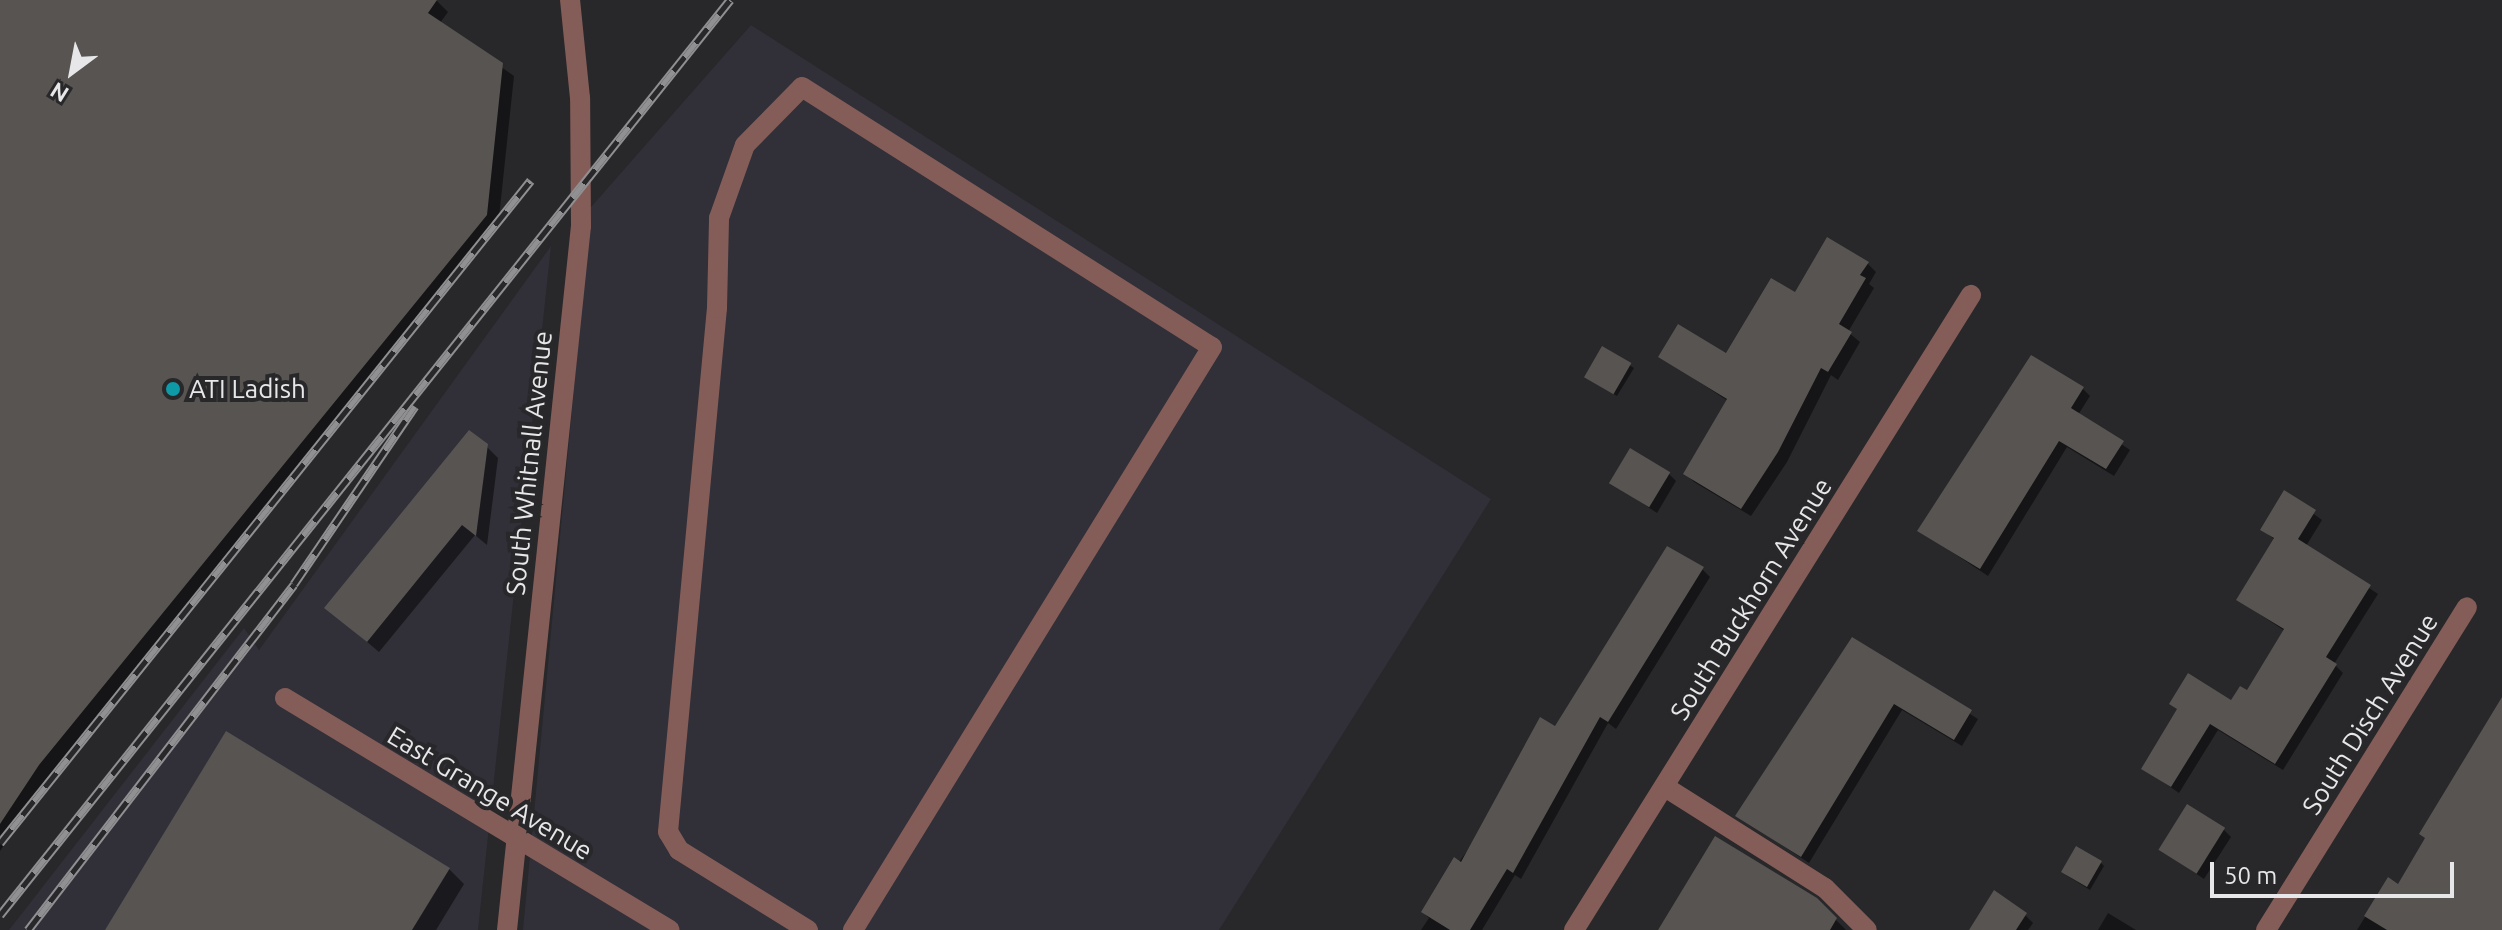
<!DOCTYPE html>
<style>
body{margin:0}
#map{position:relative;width:2502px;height:930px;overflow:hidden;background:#28272a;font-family:Ubuntu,sans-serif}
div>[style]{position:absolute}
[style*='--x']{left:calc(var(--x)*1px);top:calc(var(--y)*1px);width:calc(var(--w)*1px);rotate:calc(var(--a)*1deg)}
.built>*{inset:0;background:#312f38}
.shadow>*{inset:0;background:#0007}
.building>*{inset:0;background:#575451;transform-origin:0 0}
.minor>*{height:20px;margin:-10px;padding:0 10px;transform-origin:10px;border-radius:10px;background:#845d58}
.rail>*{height:9px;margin-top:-4.5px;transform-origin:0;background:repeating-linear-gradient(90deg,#28272a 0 18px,#909092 0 36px);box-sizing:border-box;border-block:2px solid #909092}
.dots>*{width:22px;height:22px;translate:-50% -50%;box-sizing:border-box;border:4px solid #28272a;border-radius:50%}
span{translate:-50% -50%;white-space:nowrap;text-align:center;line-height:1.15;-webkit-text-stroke:8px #28272a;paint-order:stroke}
.poi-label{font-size:26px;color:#e7e7e9}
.left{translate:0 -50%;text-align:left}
.street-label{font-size:26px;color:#e7e7e9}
.north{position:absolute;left:32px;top:32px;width:80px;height:80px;-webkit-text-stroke:6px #28272a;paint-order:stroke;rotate:212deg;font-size:22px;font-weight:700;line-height:32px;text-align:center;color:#e7e7e9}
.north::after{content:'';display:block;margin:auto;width:28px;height:36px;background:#e7e7e9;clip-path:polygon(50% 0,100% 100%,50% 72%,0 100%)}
.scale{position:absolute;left:2210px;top:862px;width:244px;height:36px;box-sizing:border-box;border:4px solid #e7e7e9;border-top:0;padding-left:10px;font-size:24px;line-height:28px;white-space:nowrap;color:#e7e7e9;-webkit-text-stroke:6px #28272a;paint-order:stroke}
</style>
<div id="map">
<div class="built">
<i style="clip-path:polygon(751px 25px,1491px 499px,1219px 930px,523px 930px,591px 207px)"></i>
<i style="clip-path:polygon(551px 246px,478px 930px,9px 930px,244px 628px,259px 650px)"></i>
</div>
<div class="shadow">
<i style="clip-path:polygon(0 0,436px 0,448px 12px,440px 23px,514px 76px,498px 227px,51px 777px,0 851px)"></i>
<i style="clip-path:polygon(1867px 263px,1876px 272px,1869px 284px,1874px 288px,1848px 332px,1860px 342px,1838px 380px,1831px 375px,1787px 462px,1751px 516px,1694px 482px,1685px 473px,1728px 401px,1661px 357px,1727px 355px,1795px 294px)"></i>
<i style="clip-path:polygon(1603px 349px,1634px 368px,1617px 396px,1590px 380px)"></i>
<i style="clip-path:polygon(2082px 388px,2090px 396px,2078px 415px,2130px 450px,2114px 476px,2067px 447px,1988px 576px,1919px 530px)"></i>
<i style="clip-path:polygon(486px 446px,498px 458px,487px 545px,475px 535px,379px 652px,327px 608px)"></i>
<i style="clip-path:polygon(1668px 473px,1676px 481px,1657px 513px,1612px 483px)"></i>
<i style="clip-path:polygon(2285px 493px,2322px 520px,2306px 546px,2378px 594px,2334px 664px,2343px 673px,2283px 770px,2218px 730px,2179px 793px,2143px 768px,2248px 693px,2285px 631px,2238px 600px,2275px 540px,2263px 530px)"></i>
<i style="clip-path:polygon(1702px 569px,1710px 577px,1616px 729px,1608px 723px,1521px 879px,1515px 875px,1482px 930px,1421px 930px,1429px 918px,1423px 912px,1555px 729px)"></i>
<i style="clip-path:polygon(1852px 640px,1978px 719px,1962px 746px,1902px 710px,1809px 863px,1738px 816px)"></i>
<i style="clip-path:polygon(2502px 708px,2502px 930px,2357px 930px,2388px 880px,2398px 886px)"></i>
<i style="clip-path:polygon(2223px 829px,2231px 837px,2204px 879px,2161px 850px)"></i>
<i style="clip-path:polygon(2101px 863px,2104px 866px,2090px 890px,2066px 875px)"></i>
<i style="clip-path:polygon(449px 869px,464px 884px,436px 930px,107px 930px)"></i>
<i style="clip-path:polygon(1816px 900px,1846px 930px,1660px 930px)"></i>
<i style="clip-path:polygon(2108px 913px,2136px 930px,2098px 930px)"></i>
<i style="clip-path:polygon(2025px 915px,2033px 923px,2028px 930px,1972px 930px)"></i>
</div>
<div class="building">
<i style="clip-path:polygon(0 0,437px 0,428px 13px,503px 63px,487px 215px,39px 765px,0 824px)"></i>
<i style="clip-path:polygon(1827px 237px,1869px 262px,1860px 275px,1866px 278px,1839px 324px,1852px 332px,1828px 372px,1821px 368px,1778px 452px,1741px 509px,1683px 474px,1727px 399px,1658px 357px,1678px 324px,1726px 353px,1771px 278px,1795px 292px)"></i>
<i style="left:1602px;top:346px;width:34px;height:36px;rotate:30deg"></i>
<i style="clip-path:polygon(2031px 355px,2084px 387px,2071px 408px,2124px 441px,2106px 469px,2059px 441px,1980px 569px,1917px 531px)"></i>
<i style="clip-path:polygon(469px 430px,488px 444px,476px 536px,462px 525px,367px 642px,324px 608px)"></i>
<i style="left:1630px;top:448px;width:47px;height:41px;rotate:31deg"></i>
<i style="clip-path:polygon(2284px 490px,2316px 510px,2298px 539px,2371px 585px,2326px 657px,2337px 664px,2275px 764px,2210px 724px,2171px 787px,2141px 769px,2177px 709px,2169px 704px,2188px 673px,2231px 700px,2240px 686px,2247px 690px,2284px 629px,2236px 600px,2274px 538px,2260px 530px)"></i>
<i style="clip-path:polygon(1667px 546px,1704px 567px,1608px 722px,1600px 717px,1513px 873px,1507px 869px,1470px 930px,1450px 930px,1421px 912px,1454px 857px,1461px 862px,1540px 717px,1555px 726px)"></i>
<i style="clip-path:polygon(1852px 637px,1972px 710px,1954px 740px,1894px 704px,1801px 857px,1735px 816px)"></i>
<i style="clip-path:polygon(2502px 697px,2502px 930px,2387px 930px,2364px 916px,2388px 877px,2398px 884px,2425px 838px,2419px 834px)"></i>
<i style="clip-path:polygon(226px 731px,450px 868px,412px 930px,105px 930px)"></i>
<i style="left:2187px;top:804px;width:45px;height:54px;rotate:32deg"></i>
<i style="clip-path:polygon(1715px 836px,1817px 898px,1837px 918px,1830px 930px,1658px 930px)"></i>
<i style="left:2076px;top:846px;width:30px;height:30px;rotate:30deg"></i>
<i style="clip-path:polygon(1994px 890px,2027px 913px,2016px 930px,1969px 930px)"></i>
</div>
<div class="minor">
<i style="--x:285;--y:698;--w:449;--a:31.1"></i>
<i style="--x:1665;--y:787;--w:189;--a:32.3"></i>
<i style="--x:1825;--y:888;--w:59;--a:45"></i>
<i style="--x:507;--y:930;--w:708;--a:-84"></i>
<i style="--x:581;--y:226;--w:128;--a:-90.4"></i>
<i style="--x:580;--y:98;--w:99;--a:-95.8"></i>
<i style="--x:808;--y:930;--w:152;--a:-148.2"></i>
<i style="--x:679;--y:850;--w:21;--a:-121"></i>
<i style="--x:668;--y:832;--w:526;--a:-84.66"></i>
<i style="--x:717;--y:308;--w:90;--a:-88.7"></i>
<i style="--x:719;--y:218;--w:77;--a:-70.4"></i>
<i style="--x:745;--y:145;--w:81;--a:-45.5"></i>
<i style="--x:802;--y:87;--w:485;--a:32.4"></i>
<i style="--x:1212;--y:347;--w:685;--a:121.62"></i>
<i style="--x:1574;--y:930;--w:749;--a:-57.99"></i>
<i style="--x:2266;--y:930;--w:380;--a:-58.1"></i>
</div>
<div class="rail">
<i style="--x:0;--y:843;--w:849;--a:-51.31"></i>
<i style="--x:0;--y:915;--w:1171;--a:-51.42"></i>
<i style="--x:28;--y:930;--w:436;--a:-52.4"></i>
<i style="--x:294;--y:584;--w:215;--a:-55.8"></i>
</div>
<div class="dots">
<i style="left:173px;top:389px;background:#0f9aa8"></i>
</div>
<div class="poi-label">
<span class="left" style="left:189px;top:389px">ATI Ladish</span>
</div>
<div class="street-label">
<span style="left:529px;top:463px;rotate:-84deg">South Whitnall Avenue</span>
<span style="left:1751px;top:599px;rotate:-58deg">South Buckhorn Avenue</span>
<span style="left:2370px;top:714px;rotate:-58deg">South Disch Avenue</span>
<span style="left:490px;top:793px;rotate:31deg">East Grange Avenue</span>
</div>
<div class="north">N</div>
<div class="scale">50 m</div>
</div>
